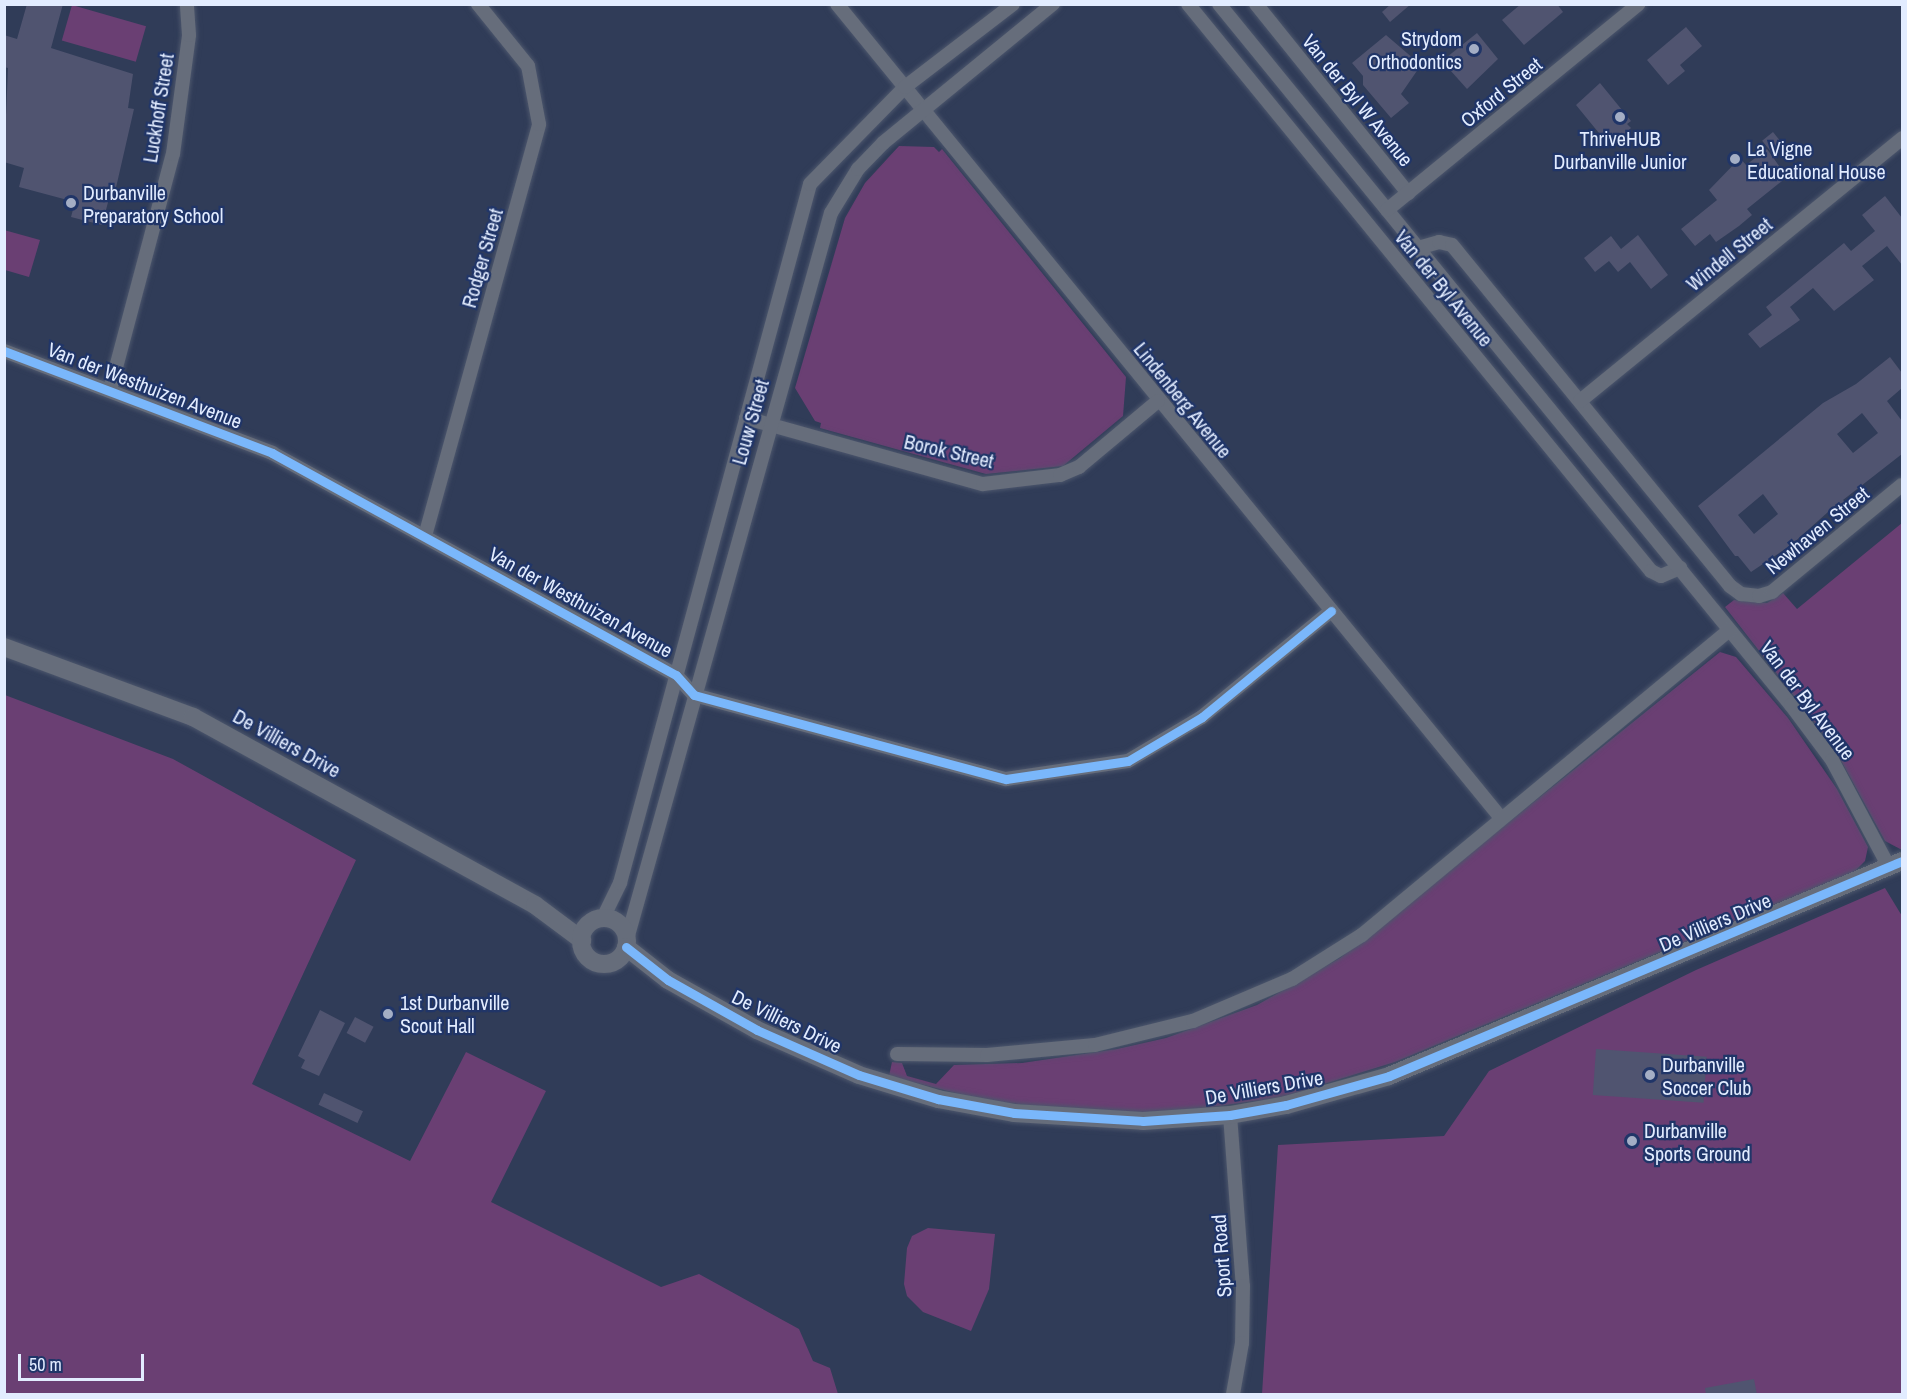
<!DOCTYPE html>
<style>
body{margin:0}
#map{position:relative;width:1907px;height:1399px;overflow:hidden;background:#303c58;font-family:"Archivo Narrow",sans-serif}
div>[style]{position:absolute}
[style*='--x']{left:calc(var(--x)*1px);top:calc(var(--y)*1px);width:calc(var(--w)*1px);rotate:calc(var(--a)*1deg)}
.green>*{inset:0;background:#6a3f73;transform-origin:0 0}
.building>*{inset:0;background:#505470;transform-origin:0 0}
.roads{filter:drop-shadow(0 0 2px #4c566c) drop-shadow(0 0 2px #4c566c)}
.minor>*{height:14px;margin:-7px;padding:0 7px;transform-origin:7px;border-radius:7px;background:#666d7b}
.tertiary>*{height:18px;margin:-9px;padding:0 9px;transform-origin:9px;border-radius:9px;background:#666d7b}
.tertiary>.ring{margin:-9px;padding:0;box-sizing:content-box;background:none;border:18px solid #666d7b;border-radius:50%}
.cycleway>*{height:9px;margin:-4.5px;padding:0 4.5px;transform-origin:4.5px;border-radius:4.5px;background:#7ab7fb}
.dots>*{width:16px;height:16px;translate:-50% -50%;box-sizing:border-box;border:3px solid #203568;border-radius:50%}
span{translate:-50% -50%;white-space:nowrap;text-align:center;line-height:1.15;-webkit-text-stroke:4.5px #203568;paint-order:stroke}
.poi-label{font-size:20px;color:#e2ecff}
.right{translate:-100% -50%;text-align:right}
.left{translate:0 -50%;text-align:left}
.street-label{font-size:20px;color:#e2ecff}
.frame{position:absolute;inset:0;border:6px solid #e2ecff;pointer-events:none}
.scale{position:absolute;left:18px;top:1354px;width:126px;height:27px;box-sizing:border-box;border:3px solid #e2ecff;border-top:0;padding-left:8px;font-size:18px;line-height:21px;white-space:nowrap;color:#e2ecff;-webkit-text-stroke:4px #203568;paint-order:stroke}
</style>
<div id="map">
<div class="green">
<i style="left:72px;top:5px;width:77px;height:37px;rotate:16deg"></i>
<i style="clip-path:polygon(899px 146px,934px 147px,939px 152px,942px 149px,1126px 377px,1123px 416px,1063px 466px,986px 474px,820px 428px,821px 423px,815px 421px,795px 388px,845px 218px,865px 183px)"></i>
<i style="clip-path:polygon(4px 230px,40px 240px,29px 277px,5px 270px)"></i>
<i style="clip-path:polygon(1902px 523px,1902px 850px,1885px 841px,1833px 746px,1725px 607px,1734px 600px,1767px 603px,1783px 593px,1797px 609px)"></i>
<i style="clip-path:polygon(1720px 652px,1736px 657px,1788px 718px,1837px 789px,1868px 847px,1865px 861px,1855px 871px,1395px 1062px,1282px 1097px,1169px 1113px,1086px 1112px,983px 1100px,889px 1076px,892px 1062px,902px 1063px,907px 1076px,936px 1084px,954px 1065px,1022px 1063px,1117px 1049px,1166px 1038px,1257px 1005px,1340px 958px)"></i>
<i style="clip-path:polygon(5px 695px,173px 759px,356px 860px,252px 1084px,410px 1161px,466px 1052px,546px 1091px,491px 1202px,661px 1287px,699px 1274px,799px 1329px,813px 1361px,830px 1368px,838px 1394px,5px 1394px)"></i>
<i style="clip-path:polygon(1885px 888px,1902px 916px,1902px 1394px,1262px 1394px,1278px 1145px,1444px 1136px,1489px 1071px,1696px 970px)"></i>
<i style="clip-path:polygon(928px 1228px,995px 1234px,989px 1289px,971px 1331px,923px 1312px,907px 1296px,904px 1284px,907px 1248px,912px 1236px)"></i>
</div>
<div class="building">
<i style="clip-path:polygon(27px 4px,63px 4px,51px 48px,133px 74px,128px 108px,134px 109px,115px 192px,111px 191px,102px 225px,71px 217px,75px 202px,19px 187px,24px 168px,4px 162px,8px 68px,4px 67px,4px 35px,17px 39px)"></i>
<i style="clip-path:polygon(1391px 4px,1411px 4px,1390px 22px,1382px 12px)"></i>
<i style="clip-path:polygon(1521px 4px,1557px 4px,1563px 12px,1524px 45px,1502px 20px)"></i>
<i style="clip-path:polygon(1686px 27px,1702px 46px,1680px 65px,1685px 71px,1668px 85px,1647px 60px)"></i>
<i style="clip-path:polygon(1477px 33px,1498px 59px,1467px 89px,1442px 61px)"></i>
<i style="clip-path:polygon(1386px 35px,1421px 65px,1401px 94px,1409px 103px,1391px 118px,1363px 85px,1363px 76px,1352px 63px)"></i>
<i style="clip-path:polygon(1600px 83px,1631px 121px,1627px 124px,1631px 128px,1614px 143px,1607px 135px,1603px 138px,1576px 105px)"></i>
<i style="left:1773px;top:132px;width:19px;height:14px;rotate:51deg"></i>
<i style="clip-path:polygon(1767px 149px,1787px 177px,1747px 209px,1752px 215px,1739px 226px,1716px 242px,1710px 234px,1695px 246px,1681px 229px,1717px 200px,1709px 190px,1740px 158px,1746px 165px)"></i>
<i style="clip-path:polygon(1885px 196px,1902px 218px,1902px 265px,1887px 246px,1862px 266px,1874px 280px,1834px 311px,1813px 288px,1790px 307px,1800px 320px,1760px 348px,1748px 334px,1772px 315px,1766px 307px,1844px 243px,1851px 251px,1875px 231px,1862px 215px)"></i>
<i style="clip-path:polygon(1638px 235px,1668px 275px,1651px 289px,1630px 262px,1618px 272px,1609px 261px,1595px 272px,1584px 258px,1611px 236px,1621px 249px)"></i>
<i style="clip-path:polygon(evenodd,1890px 357px,1902px 373px,1902px 388px,1887px 401px,1902px 421px,1902px 454px,1843px 500px,1849px 506px,1833px 519px,1828px 512px,1791px 545px,1751px 572px,1738px 556px,1735px 556px,1698px 506px,1823px 403px,1856px 384px,1890px 357px,1862px 413px,1878px 433px,1853px 453px,1837px 434px,1862px 413px,1890px 357px,1763px 494px,1778px 514px,1754px 534px,1738px 515px,1763px 494px)"></i>
<i style="clip-path:polygon(320px 1010px,345px 1023px,319px 1076px,301px 1068px,305px 1060px,298px 1056px)"></i>
<i style="left:355px;top:1017px;width:21px;height:18px;rotate:28deg"></i>
<i style="left:1596px;top:1049px;width:111px;height:46px;rotate:4deg"></i>
<i style="left:324px;top:1093px;width:43px;height:13px;rotate:25deg"></i>
<i style="clip-path:polygon(1754px 1379px,1757px 1395px,1706px 1395px,1705px 1388px)"></i>
</div>
<div class="roads">
<div class="minor">
<i style="--x:837;--y:4;--w:1050;--a:50.8"></i>
<i style="--x:1188;--y:4;--w:732;--a:50.77"></i>
<i style="--x:1651;--y:571;--w:11;--a:27"></i>
<i style="--x:1661;--y:576;--w:21;--a:-23"></i>
<i style="--x:1219;--y:4;--w:905;--a:50.79"></i>
<i style="--x:1791;--y:705;--w:69;--a:53.3"></i>
<i style="--x:1832;--y:760;--w:121;--a:62"></i>
<i style="--x:1256;--y:4;--w:243;--a:51.2"></i>
<i style="--x:1387;--y:210;--w:325;--a:-39.3"></i>
<i style="--x:1418;--y:248;--w:22;--a:-16"></i>
<i style="--x:1439;--y:242;--w:13;--a:13"></i>
<i style="--x:1452;--y:245;--w:440;--a:50.8"></i>
<i style="--x:1730;--y:586;--w:14;--a:36"></i>
<i style="--x:1741;--y:594;--w:18;--a:6"></i>
<i style="--x:1759;--y:596;--w:14;--a:-17"></i>
<i style="--x:1772;--y:592;--w:168;--a:-39.5"></i>
<i style="--x:4;--y:351;--w:287;--a:20.8"></i>
<i style="--x:272;--y:453;--w:461;--a:28.8"></i>
<i style="--x:676;--y:675;--w:27;--a:48"></i>
<i style="--x:694;--y:695;--w:323;--a:15.1"></i>
<i style="--x:1006;--y:779;--w:123;--a:-8.4"></i>
<i style="--x:1128;--y:761;--w:86;--a:-30.7"></i>
<i style="--x:1202;--y:717;--w:167;--a:-39.4"></i>
<i style="--x:110;--y:390;--w:244;--a:-75.1"></i>
<i style="--x:173;--y:154;--w:120;--a:-82.3"></i>
<i style="--x:189;--y:35;--w:31;--a:-94"></i>
<i style="--x:1580;--y:401;--w:416;--a:-39.2"></i>
<i style="--x:746;--y:418;--w:246;--a:15.6"></i>
<i style="--x:983;--y:484;--w:78;--a:-6.7"></i>
<i style="--x:1060;--y:475;--w:21;--a:-23"></i>
<i style="--x:1079;--y:467;--w:103;--a:-39.9"></i>
<i style="--x:425;--y:536;--w:427;--a:-74.5"></i>
<i style="--x:539;--y:124;--w:59;--a:-100.7"></i>
<i style="--x:528;--y:66;--w:80;--a:-128.9"></i>
<i style="--x:603;--y:918;--w:39;--a:-64"></i>
<i style="--x:620;--y:883;--w:724;--a:-74.79"></i>
<i style="--x:810;--y:184;--w:136;--a:-45.6"></i>
<i style="--x:905;--y:87;--w:136;--a:-37.5"></i>
<i style="--x:627;--y:939;--w:754;--a:-74.31"></i>
<i style="--x:831;--y:213;--w:52;--a:-58.5"></i>
<i style="--x:858;--y:169;--w:36;--a:-46"></i>
<i style="--x:883;--y:143;--w:220;--a:-39.3"></i>
<i style="--x:897;--y:1054;--w:90;--a:0.6"></i>
<i style="--x:987;--y:1055;--w:108;--a:-5.3"></i>
<i style="--x:1095;--y:1045;--w:101;--a:-13.8"></i>
<i style="--x:1193;--y:1021;--w:108;--a:-23"></i>
<i style="--x:1292;--y:979;--w:83;--a:-32.2"></i>
<i style="--x:1362;--y:935;--w:477;--a:-39.7"></i>
<i style="--x:1230;--y:1115;--w:171;--a:85.7"></i>
<i style="--x:1243;--y:1286;--w:57;--a:91"></i>
<i style="--x:1242;--y:1343;--w:52;--a:100"></i>
</div>
<div class="tertiary">
<i style="--x:4;--y:647;--w:202;--a:20.3"></i>
<i style="--x:193;--y:717;--w:390;--a:28.8"></i>
<i style="--x:535;--y:905;--w:59;--a:36.7"></i>
<i class="ring" style="left:581px;top:918px;width:28px;height:28px"></i>
<i style="--x:626;--y:947;--w:53;--a:38.2"></i>
<i style="--x:668;--y:980;--w:102;--a:29.3"></i>
<i style="--x:757;--y:1030;--w:111;--a:23.8"></i>
<i style="--x:859;--y:1075;--w:83;--a:16.9"></i>
<i style="--x:938;--y:1099;--w:77;--a:10.4"></i>
<i style="--x:1014;--y:1113;--w:129;--a:3.5"></i>
<i style="--x:1143;--y:1121;--w:87;--a:-3.9"></i>
<i style="--x:1230;--y:1115;--w:57;--a:-10.1"></i>
<i style="--x:1286;--y:1105;--w:107;--a:-15.7"></i>
<i style="--x:1389;--y:1076;--w:556;--a:-22.74"></i>
</div>
</div>
<div class="cycleway">
<i style="--x:4;--y:351;--w:287;--a:20.8"></i>
<i style="--x:272;--y:453;--w:461;--a:28.8"></i>
<i style="--x:676;--y:675;--w:27;--a:48"></i>
<i style="--x:694;--y:695;--w:323;--a:15.1"></i>
<i style="--x:1006;--y:779;--w:123;--a:-8.4"></i>
<i style="--x:1128;--y:761;--w:86;--a:-30.7"></i>
<i style="--x:1202;--y:717;--w:167;--a:-39.4"></i>
<i style="--x:626;--y:947;--w:53;--a:38.2"></i>
<i style="--x:668;--y:980;--w:102;--a:29.3"></i>
<i style="--x:757;--y:1030;--w:111;--a:23.8"></i>
<i style="--x:859;--y:1075;--w:83;--a:16.9"></i>
<i style="--x:938;--y:1099;--w:77;--a:10.4"></i>
<i style="--x:1014;--y:1113;--w:129;--a:3.5"></i>
<i style="--x:1143;--y:1121;--w:87;--a:-3.9"></i>
<i style="--x:1230;--y:1115;--w:57;--a:-10.1"></i>
<i style="--x:1286;--y:1105;--w:107;--a:-15.7"></i>
<i style="--x:1389;--y:1076;--w:556;--a:-22.74"></i>
</div>
<div class="dots">
<i style="left:1474px;top:49px;background:#a4aec5"></i>
<i style="left:1620px;top:117px;background:#a4aec5"></i>
<i style="left:1735px;top:159px;background:#a4aec5"></i>
<i style="left:71px;top:203px;background:#a4aec5"></i>
<i style="left:388px;top:1014px;background:#a4aec5"></i>
<i style="left:1650px;top:1075px;background:#a4aec5"></i>
<i style="left:1632px;top:1141px;background:#a4aec5"></i>
</div>
<div class="poi-label">
<span class="right" style="left:1462px;top:50px">Strydom<br>Orthodontics</span>
<span style="left:1620px;top:150px">ThriveHUB<br>Durbanville Junior</span>
<span class="left" style="left:1747px;top:160px">La Vigne<br>Educational House</span>
<span class="left" style="left:83px;top:204px">Durbanville<br>Preparatory School</span>
<span class="left" style="left:400px;top:1014px">1st Durbanville<br>Scout Hall</span>
<span class="left" style="left:1662px;top:1076px">Durbanville<br>Soccer Club</span>
<span class="left" style="left:1644px;top:1142px">Durbanville<br>Sports Ground</span>
</div>
<div class="street-label">
<span style="left:1501px;top:92px;rotate:-39deg">Oxford Street</span>
<span style="left:1358px;top:100px;rotate:51deg">Van der Byl W Avenue</span>
<span style="left:158px;top:108px;rotate:-81deg">Luckhoff Street</span>
<span style="left:1729px;top:254px;rotate:-39deg">Windell Street</span>
<span style="left:482px;top:258px;rotate:-74deg">Rodger Street</span>
<span style="left:1444px;top:288px;rotate:51deg">Van der Byl Avenue</span>
<span style="left:145px;top:385px;rotate:21deg">Van der Westhuizen Avenue</span>
<span style="left:1183px;top:400px;rotate:51deg">Lindenberg Avenue</span>
<span style="left:750px;top:422px;rotate:-74deg">Louw Street</span>
<span style="left:949px;top:451px;rotate:13deg">Borok Street</span>
<span style="left:1817px;top:530px;rotate:-39deg">Newhaven Street</span>
<span style="left:581px;top:602px;rotate:29deg">Van der Westhuizen Avenue</span>
<span style="left:1808px;top:700px;rotate:53deg">Van der Byl Avenue</span>
<span style="left:287px;top:743px;rotate:29deg">De Villiers Drive</span>
<span style="left:1715px;top:922px;rotate:-23deg">De Villiers Drive</span>
<span style="left:787px;top:1021px;rotate:26deg">De Villiers Drive</span>
<span style="left:1264px;top:1087px;rotate:-10deg">De Villiers Drive</span>
<span style="left:1221px;top:1256px;rotate:-94deg">Sport Road</span>
</div>
<div class="frame"></div>
<div class="scale">50 m</div>
</div>
